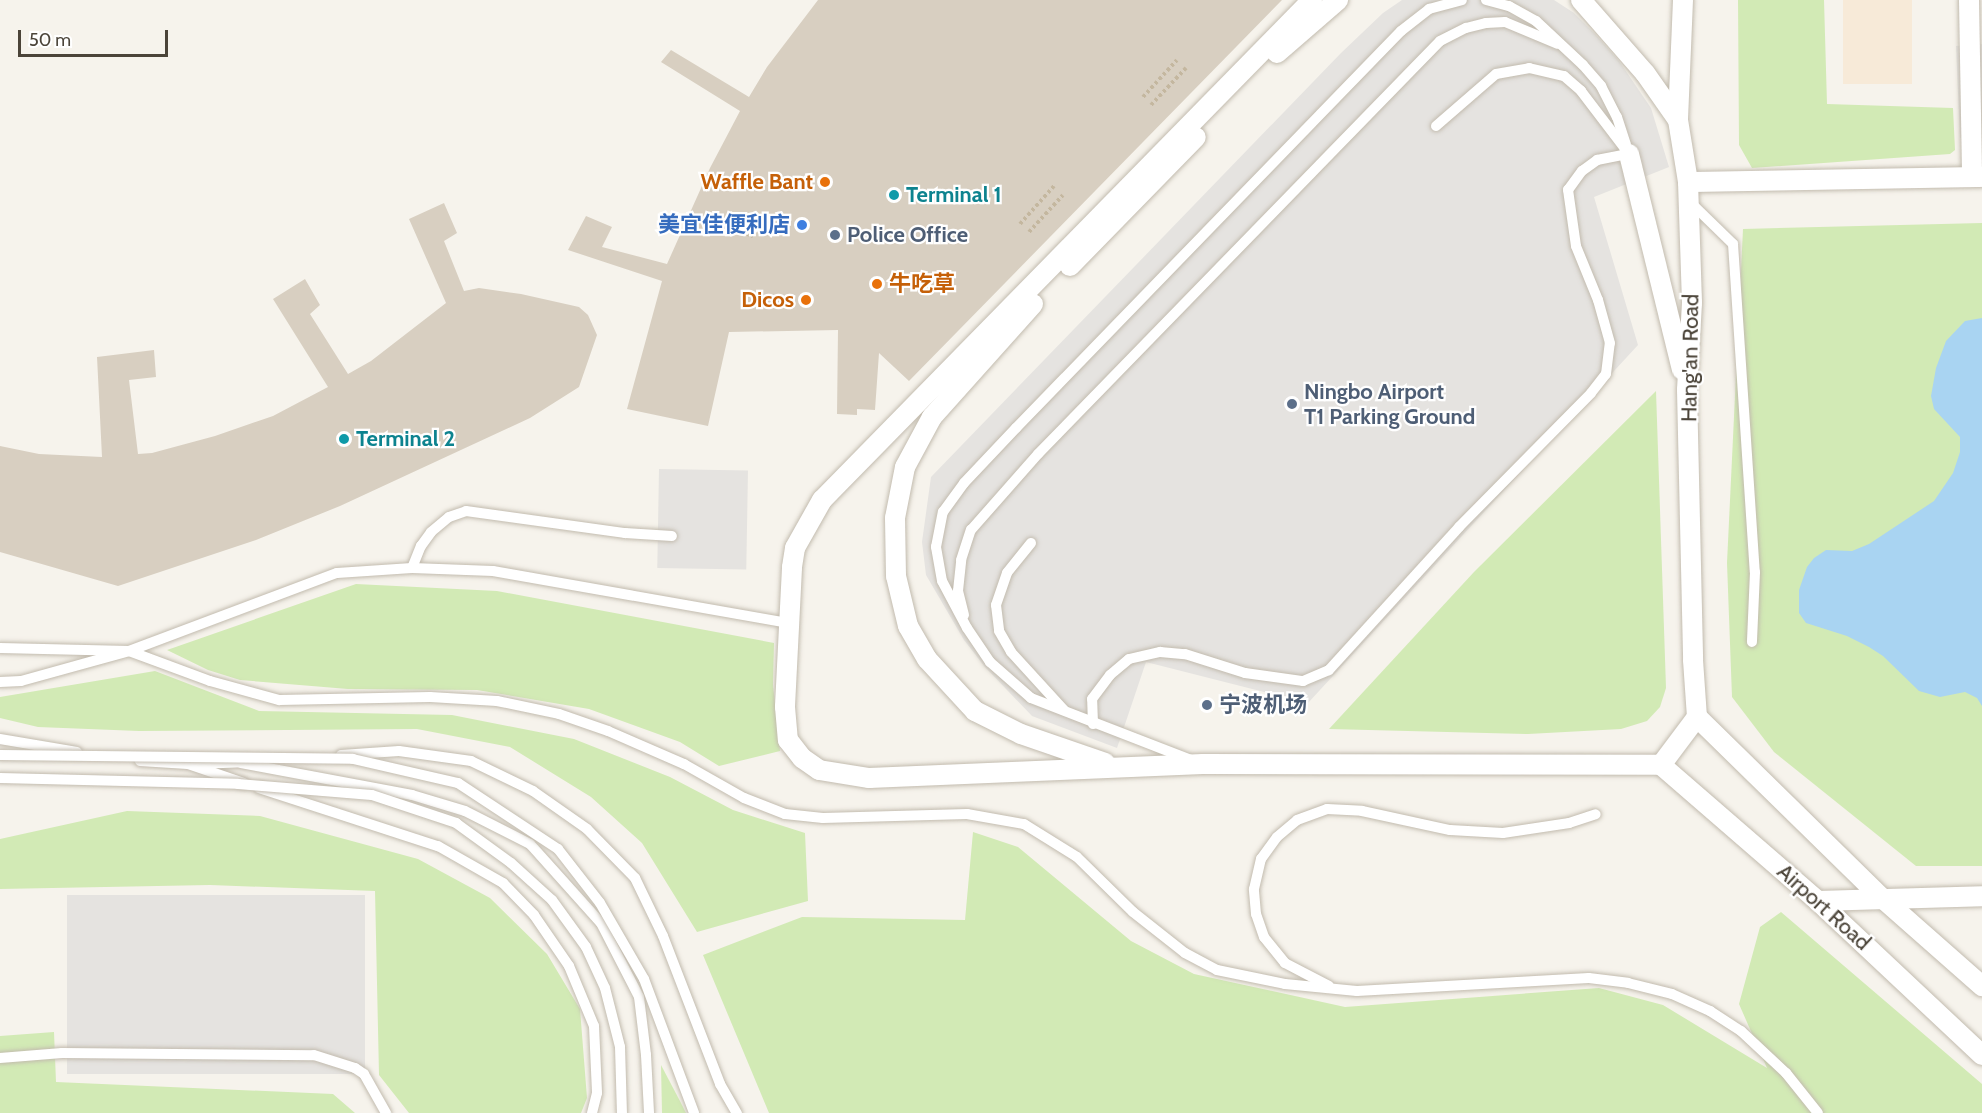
<!DOCTYPE html>
<meta charset="utf-8">
<style>
body{margin:0}
#map{position:relative;width:1982px;height:1113px;overflow:hidden;background:#f6f3ec;font-family:Cabin,"Noto Sans SC",sans-serif}
div>[style]{position:absolute}
[style*='--x']{left:calc(var(--x)*1px);top:calc(var(--y)*1px);width:calc(var(--w)*1px);rotate:calc(var(--a)*1deg)}
.commercial>*{inset:0;background:#f7ead8;transform-origin:0 0}
.green>*{inset:0;background:#d2eab5}
.parking>*{inset:0;background:#e5e3e0;transform-origin:0 0}
.water>*{inset:0;background:#a9d4f2}
.building>*{inset:0;background:#d8cfc1}
.path>*{height:4px;margin-top:-2px;transform-origin:0;background:repeating-linear-gradient(90deg,#c4b79f 0 3px,transparent 0 6px)}
.roads{filter:drop-shadow(0 0 2px #c2bbae) drop-shadow(0 0 2px #c2bbae)}
.lane>*{height:10px;margin:-5px;padding:0 5px;transform-origin:5px;border-radius:5px;background:#fff}
.street>*{height:20px;margin:-10px;padding:0 10px;transform-origin:10px;border-radius:10px;background:#fff}
.bridges{filter:drop-shadow(0 0 2px #c2bbae) drop-shadow(0 0 2px #c2bbae)}
.lane-bridge>*{height:10px;margin:-5px;padding:0 5px;transform-origin:5px;border-radius:5px;background:#fff}
.dots>*{width:16px;height:16px;translate:-50% -50%;box-sizing:border-box;border:3px solid #fff;border-radius:50%}
span{translate:-50% -50%;white-space:nowrap;text-align:center;line-height:1.15;-webkit-text-stroke:4.5px #fff;paint-order:stroke}
.food-label{font-size:22px;color:#c56008;font-weight:700}
.right{translate:-100% -50%;text-align:right}
.left{translate:0 -50%;text-align:left}
.culture-label{font-size:22px;color:#0d838f;font-weight:700}
.shop-label{font-size:22px;color:#366cbe;font-weight:700}
.service-label{font-size:22px;color:#4e5e75;font-weight:700}
.street-label{font-size:22px;color:#4b4439}
.scale{position:absolute;left:18px;top:30px;width:150px;height:27px;box-sizing:border-box;border:3px solid #4b4439;border-top:0;padding-left:8px;font-size:18px;line-height:21px;white-space:nowrap;color:#4b4439;-webkit-text-stroke:4px #fff;paint-order:stroke}
</style>
<div id="map">
<div class="commercial">
<i style="left:1843px;top:0;width:69px;height:84px"></i>
</div>
<div class="green">
<i style="clip-path:polygon(1738px 0,1824px 0,1827px 104px,1953px 108px,1955px 150px,1950px 154px,1752px 168px,1739px 145px)"></i>
<i style="clip-path:polygon(1982px 223px,1982px 866px,1916px 866px,1774px 752px,1732px 697px,1727px 563px,1743px 229px)"></i>
<i style="clip-path:polygon(1656px 391px,1666px 688px,1660px 707px,1647px 721px,1621px 729px,1528px 734px,1329px 729px,1474px 572px)"></i>
<i style="clip-path:polygon(356px 584px,497px 591px,774px 643px,773px 685px,780px 751px,719px 766px,680px 742px,589px 709px,477px 690px,348px 689px,240px 680px,208px 670px,167px 650px)"></i>
<i style="clip-path:polygon(155px 671px,259px 711px,452px 715px,574px 739px,670px 777px,733px 810px,805px 833px,808px 901px,697px 932px,642px 843px,591px 797px,510px 747px,417px 729px,139px 731px,38px 727px,0 718px,0 697px)"></i>
<i style="clip-path:polygon(127px 811px,260px 816px,418px 859px,490px 898px,547px 954px,580px 1009px,587px 1098px,581px 1113px,409px 1113px,379px 1075px,375px 891px,210px 885px,0 889px,0 839px)"></i>
<i style="clip-path:polygon(973px 832px,1018px 847px,1131px 941px,1194px 974px,1345px 1007px,1599px 988px,1663px 1005px,1767px 1068px,1739px 1004px,1760px 927px,1781px 912px,1982px 1084px,1982px 1113px,769px 1113px,703px 955px,802px 917px,965px 920px)"></i>
<i style="clip-path:polygon(54px 1032px,56px 1082px,333px 1094px,355px 1113px,0 1113px,0 1036px)"></i>
<i style="clip-path:polygon(661px 1065px,681px 1103px,686px 1113px,662px 1113px)"></i>
</div>
<div class="parking">
<i style="clip-path:polygon(1402px 0,1554px 0,1574px 13px,1596px 35px,1619px 61px,1651px 108px,1669px 167px,1594px 197px,1638px 345px,1308px 703px,1146px 662px,1117px 748px,1032px 716px,985px 667px,964px 640px,926px 575px,922px 542px,931px 477px,1341px 53px,1383px 13px)"></i>
<i style="clip-path:polygon(1982px 44px,1982px 138px,1960px 138px,1956px 46px)"></i>
<i style="left:659px;top:469px;width:89px;height:99px;rotate:1deg"></i>
<i style="left:365px;top:895px;width:179px;height:298px;rotate:90deg"></i>
</div>
<div class="water">
<i style="clip-path:polygon(1982px 318px,1982px 706px,1977px 698px,1965px 692px,1940px 697px,1919px 691px,1883px 656px,1869px 647px,1847px 636px,1806px 623px,1799px 613px,1799px 590px,1807px 567px,1814px 558px,1826px 550px,1852px 551px,1869px 544px,1934px 501px,1953px 473px,1960px 452px,1960px 437px,1934px 409px,1931px 396px,1936px 368px,1946px 341px,1965px 321px)"></i>
</div>
<div class="building">
<i style="clip-path:polygon(818px 0,1282px 0,909px 381px,879px 353px,875px 410px,857px 409px,857px 415px,837px 414px,838px 330px,729px 332px,708px 426px,627px 409px,662px 281px,568px 250px,586px 216px,612px 227px,602px 247px,667px 264px,710px 168px,740px 111px,661px 62px,671px 50px,749px 97px,767px 67px)"></i>
<i style="clip-path:polygon(444px 203px,457px 233px,444px 241px,464px 291px,479px 288px,521px 294px,579px 307px,588px 315px,597px 335px,579px 387px,530px 418px,340px 506px,256px 540px,118px 586px,0 552px,0 446px,39px 454px,102px 457px,97px 357px,154px 350px,156px 377px,129px 380px,138px 454px,152px 453px,215px 436px,273px 416px,328px 387px,273px 299px,305px 279px,320px 305px,310px 314px,348px 374px,371px 361px,446px 303px,409px 219px)"></i>
</div>
<div class="path">
<i style="--x:1143;--y:97;--w:50;--a:-47.4"></i>
<i style="--x:1151;--y:105;--w:51;--a:-46.6"></i>
<i style="--x:727;--y:220;--w:31;--a:21"></i>
<i style="--x:1020;--y:224;--w:51;--a:-48.2"></i>
<i style="--x:724;--y:225;--w:31;--a:21"></i>
<i style="--x:1029;--y:232;--w:50;--a:-47.4"></i>
</div>
<div class="roads">
<div class="lane">
<i style="--x:1486;--y:0;--w:24;--a:15"></i>
<i style="--x:1509;--y:6;--w:31;--a:29"></i>
<i style="--x:1536;--y:21;--w:64;--a:43.1"></i>
<i style="--x:1583;--y:65;--w:28;--a:49"></i>
<i style="--x:1601;--y:86;--w:35;--a:63"></i>
<i style="--x:1617;--y:117;--w:29;--a:72"></i>
<i style="--x:1436;--y:126;--w:79;--a:-40.9"></i>
<i style="--x:1496;--y:74;--w:34;--a:-10"></i>
<i style="--x:1529;--y:68;--w:36;--a:13"></i>
<i style="--x:1564;--y:76;--w:23;--a:41"></i>
<i style="--x:1581;--y:91;--w:79;--a:52.7"></i>
<i style="--x:1690;--y:202;--w:60;--a:44.3"></i>
<i style="--x:1733;--y:244;--w:329;--a:86.2"></i>
<i style="--x:1755;--y:572;--w:70;--a:92.5"></i>
<i style="--x:1031;--y:543;--w:38;--a:129"></i>
<i style="--x:1007;--y:573;--w:34;--a:109"></i>
<i style="--x:996;--y:605;--w:26;--a:83"></i>
<i style="--x:999;--y:631;--w:24;--a:60"></i>
<i style="--x:1011;--y:652;--w:79;--a:47.6"></i>
<i style="--x:412;--y:568;--w:24;--a:-68"></i>
<i style="--x:421;--y:546;--w:17;--a:-54"></i>
<i style="--x:431;--y:532;--w:23;--a:-40"></i>
<i style="--x:449;--y:517;--w:18;--a:-19"></i>
<i style="--x:466;--y:511;--w:161;--a:7.9"></i>
<i style="--x:625;--y:533;--w:47;--a:3.7"></i>
<i style="--x:964;--y:615;--w:25;--a:-104"></i>
<i style="--x:958;--y:591;--w:31;--a:-84"></i>
<i style="--x:961;--y:560;--w:32;--a:-72"></i>
<i style="--x:971;--y:530;--w:101;--a:-48.6"></i>
<i style="--x:1038;--y:454;--w:576;--a:-45.77"></i>
<i style="--x:1440;--y:41;--w:29;--a:-27"></i>
<i style="--x:1466;--y:28;--w:21;--a:-14"></i>
<i style="--x:1486;--y:23;--w:19;--a:-3"></i>
<i style="--x:1505;--y:22;--w:57;--a:22.5"></i>
<i style="--x:0;--y:648;--w:129;--a:1.3"></i>
<i style="--x:129;--y:651;--w:86;--a:20.3"></i>
<i style="--x:210;--y:681;--w:72;--a:15.4"></i>
<i style="--x:279;--y:700;--w:151;--a:-1.1"></i>
<i style="--x:430;--y:697;--w:67;--a:3.4"></i>
<i style="--x:497;--y:701;--w:63;--a:11.8"></i>
<i style="--x:559;--y:714;--w:52;--a:19.1"></i>
<i style="--x:608;--y:731;--w:83;--a:23.5"></i>
<i style="--x:684;--y:764;--w:69;--a:29.5"></i>
<i style="--x:744;--y:798;--w:44;--a:21.3"></i>
<i style="--x:785;--y:814;--w:38;--a:6"></i>
<i style="--x:823;--y:818;--w:144;--a:-1.6"></i>
<i style="--x:967;--y:814;--w:58;--a:10"></i>
<i style="--x:1024;--y:824;--w:62;--a:31.9"></i>
<i style="--x:1077;--y:857;--w:78;--a:44.5"></i>
<i style="--x:1133;--y:912;--w:66;--a:38.3"></i>
<i style="--x:1185;--y:953;--w:36;--a:28"></i>
<i style="--x:1217;--y:970;--w:69;--a:11.6"></i>
<i style="--x:1285;--y:984;--w:72;--a:5.6"></i>
<i style="--x:1357;--y:991;--w:232;--a:-3.2"></i>
<i style="--x:1589;--y:978;--w:39;--a:7"></i>
<i style="--x:1628;--y:983;--w:45;--a:14"></i>
<i style="--x:1672;--y:994;--w:42;--a:24.1"></i>
<i style="--x:1710;--y:1011;--w:37;--a:33"></i>
<i style="--x:1741;--y:1031;--w:62;--a:43"></i>
<i style="--x:1786;--y:1073;--w:51;--a:51.3"></i>
<i style="--x:0;--y:682;--w:21;--a:-3"></i>
<i style="--x:21;--y:681;--w:112;--a:-15.5"></i>
<i style="--x:129;--y:651;--w:222;--a:-20.6"></i>
<i style="--x:337;--y:573;--w:75;--a:-3.8"></i>
<i style="--x:412;--y:568;--w:81;--a:2.1"></i>
<i style="--x:493;--y:571;--w:299;--a:10"></i>
<i style="--x:1093;--y:724;--w:25;--a:-92"></i>
<i style="--x:1092;--y:699;--w:30;--a:-53"></i>
<i style="--x:1110;--y:675;--w:25;--a:-40"></i>
<i style="--x:1129;--y:659;--w:32;--a:-13"></i>
<i style="--x:1160;--y:652;--w:25;--a:5"></i>
<i style="--x:1185;--y:654;--w:63;--a:17.6"></i>
<i style="--x:1245;--y:673;--w:59;--a:7.9"></i>
<i style="--x:1303;--y:681;--w:28;--a:-23"></i>
<i style="--x:1329;--y:670;--w:193;--a:-47.7"></i>
<i style="--x:1459;--y:527;--w:188;--a:-45.4"></i>
<i style="--x:1591;--y:393;--w:24;--a:-52"></i>
<i style="--x:1606;--y:374;--w:31;--a:-83"></i>
<i style="--x:1610;--y:343;--w:45;--a:-105.6"></i>
<i style="--x:1598;--y:300;--w:58;--a:-112.2"></i>
<i style="--x:1576;--y:246;--w:57;--a:-98.1"></i>
<i style="--x:1568;--y:190;--w:24;--a:-54"></i>
<i style="--x:1582;--y:171;--w:19;--a:-36"></i>
<i style="--x:1597;--y:160;--w:33;--a:-11"></i>
<i style="--x:0;--y:739;--w:78;--a:9.6"></i>
<i style="--x:341;--y:755;--w:58;--a:-3.9"></i>
<i style="--x:399;--y:751;--w:73;--a:7.9"></i>
<i style="--x:471;--y:761;--w:69;--a:25.8"></i>
<i style="--x:533;--y:791;--w:66;--a:35.1"></i>
<i style="--x:587;--y:829;--w:69;--a:45.6"></i>
<i style="--x:635;--y:878;--w:64;--a:64.2"></i>
<i style="--x:663;--y:936;--w:159;--a:68.9"></i>
<i style="--x:720;--y:1084;--w:34;--a:60"></i>
<i style="--x:1191;--y:760;--w:172;--a:-158.8"></i>
<i style="--x:1031;--y:698;--w:55;--a:-138.7"></i>
<i style="--x:990;--y:662;--w:41;--a:-124.1"></i>
<i style="--x:967;--y:628;--w:53;--a:-118"></i>
<i style="--x:942;--y:581;--w:35;--a:-100"></i>
<i style="--x:936;--y:547;--w:36;--a:-79"></i>
<i style="--x:943;--y:512;--w:36;--a:-54"></i>
<i style="--x:964;--y:483;--w:76;--a:-46.6"></i>
<i style="--x:1016;--y:428;--w:553;--a:-45.88"></i>
<i style="--x:1401;--y:31;--w:36;--a:-38"></i>
<i style="--x:1429;--y:9;--w:34;--a:-15"></i>
<i style="--x:140;--y:761;--w:48;--a:3.6"></i>
<i style="--x:188;--y:764;--w:59;--a:18.7"></i>
<i style="--x:241;--y:763;--w:174;--a:10.6"></i>
<i style="--x:412;--y:795;--w:55;--a:16.8"></i>
<i style="--x:465;--y:811;--w:73;--a:26.9"></i>
<i style="--x:530;--y:844;--w:106;--a:48.1"></i>
<i style="--x:601;--y:923;--w:83;--a:62.8"></i>
<i style="--x:639;--y:997;--w:58;--a:83.1"></i>
<i style="--x:646;--y:1055;--w:58;--a:87"></i>
<i style="--x:197;--y:764;--w:51;--a:-2.2"></i>
<i style="--x:259;--y:788;--w:188;--a:18"></i>
<i style="--x:438;--y:846;--w:75;--a:29.6"></i>
<i style="--x:503;--y:883;--w:45;--a:45.9"></i>
<i style="--x:534;--y:915;--w:62;--a:55.5"></i>
<i style="--x:569;--y:966;--w:65;--a:67.4"></i>
<i style="--x:594;--y:1026;--w:67;--a:87.4"></i>
<i style="--x:597;--y:1093;--w:21;--a:104"></i>
<i style="--x:1329;--y:986;--w:50;--a:-152.4"></i>
<i style="--x:1285;--y:963;--w:33;--a:-129"></i>
<i style="--x:1264;--y:937;--w:24;--a:-109"></i>
<i style="--x:1256;--y:914;--w:25;--a:-95"></i>
<i style="--x:1254;--y:889;--w:31;--a:-77"></i>
<i style="--x:1261;--y:859;--w:27;--a:-54"></i>
<i style="--x:1277;--y:837;--w:26;--a:-40"></i>
<i style="--x:1297;--y:820;--w:32;--a:-20"></i>
<i style="--x:1327;--y:809;--w:35;--a:3"></i>
<i style="--x:1362;--y:811;--w:90;--a:12.2"></i>
<i style="--x:1450;--y:830;--w:53;--a:3.2"></i>
<i style="--x:1503;--y:833;--w:67;--a:-8.6"></i>
<i style="--x:1569;--y:823;--w:28;--a:-18"></i>
<i style="--x:0;--y:1058;--w:62;--a:-4.6"></i>
<i style="--x:62;--y:1053;--w:252;--a:0.5"></i>
<i style="--x:314;--y:1055;--w:43;--a:17.6"></i>
<i style="--x:355;--y:1068;--w:11;--a:34"></i>
<i style="--x:364;--y:1074;--w:45;--a:60.6"></i>
</div>
<div class="street">
<i style="--x:1312;--y:0;--w:700;--a:134.42"></i>
<i style="--x:822;--y:500;--w:55;--a:119.4"></i>
<i style="--x:795;--y:548;--w:20;--a:99"></i>
<i style="--x:792;--y:568;--w:139;--a:92.9"></i>
<i style="--x:785;--y:707;--w:33;--a:85"></i>
<i style="--x:788;--y:740;--w:23;--a:52"></i>
<i style="--x:802;--y:758;--w:21;--a:35"></i>
<i style="--x:819;--y:770;--w:51;--a:9.1"></i>
<i style="--x:869;--y:778;--w:334;--a:-2.4"></i>
<i style="--x:1203;--y:764;--w:458;--a:0.1"></i>
<i style="--x:1661;--y:765;--w:60;--a:-53.1"></i>
<i style="--x:1581;--y:0;--w:97;--a:48.8"></i>
<i style="--x:1645;--y:73;--w:57;--a:54.9"></i>
<i style="--x:1683;--y:0;--w:120;--a:92.4"></i>
<i style="--x:1678;--y:120;--w:63;--a:80.8"></i>
<i style="--x:1688;--y:182;--w:121;--a:88.1"></i>
<i style="--x:1692;--y:303;--w:87;--a:93.3"></i>
<i style="--x:1687;--y:390;--w:270;--a:88.7"></i>
<i style="--x:1693;--y:660;--w:57;--a:86"></i>
<i style="--x:1969;--y:0;--w:177;--a:89"></i>
<i style="--x:1277;--y:53;--w:81;--a:-41"></i>
<i style="--x:1629;--y:154;--w:222;--a:76.2"></i>
<i style="--x:1688;--y:182;--w:294;--a:-1"></i>
<i style="--x:1070;--y:266;--w:180;--a:-45.7"></i>
<i style="--x:1033;--y:304;--w:152;--a:131.8"></i>
<i style="--x:932;--y:417;--w:57;--a:118.4"></i>
<i style="--x:905;--y:467;--w:52;--a:101.1"></i>
<i style="--x:895;--y:518;--w:58;--a:89"></i>
<i style="--x:896;--y:576;--w:51;--a:76.5"></i>
<i style="--x:908;--y:626;--w:38;--a:60"></i>
<i style="--x:927;--y:659;--w:71;--a:47.3"></i>
<i style="--x:975;--y:711;--w:51;--a:26.6"></i>
<i style="--x:1021;--y:734;--w:89;--a:19"></i>
<i style="--x:1697;--y:717;--w:257;--a:44.4"></i>
<i style="--x:1881;--y:897;--w:135;--a:41.4"></i>
<i style="--x:1661;--y:765;--w:208;--a:40.9"></i>
<i style="--x:1818;--y:901;--w:225;--a:43.2"></i>
<i style="--x:1818;--y:901;--w:164;--a:-1.7"></i>
</div>
</div>
<div class="bridges">
<div class="lane-bridge">
<i style="--x:0;--y:755;--w:353;--a:0.6"></i>
<i style="--x:353;--y:759;--w:108;--a:12.9"></i>
<i style="--x:458;--y:783;--w:120;--a:33.4"></i>
<i style="--x:558;--y:849;--w:68;--a:52.1"></i>
<i style="--x:600;--y:903;--w:88;--a:59.9"></i>
<i style="--x:644;--y:979;--w:143;--a:69.5"></i>
<i style="--x:0;--y:778;--w:238;--a:1.4"></i>
<i style="--x:238;--y:784;--w:134;--a:4.7"></i>
<i style="--x:372;--y:795;--w:89;--a:18.4"></i>
<i style="--x:456;--y:823;--w:68;--a:36"></i>
<i style="--x:511;--y:863;--w:55;--a:42.1"></i>
<i style="--x:552;--y:900;--w:58;--a:54.1"></i>
<i style="--x:586;--y:947;--w:45;--a:65.1"></i>
<i style="--x:605;--y:988;--w:61;--a:75.7"></i>
<i style="--x:620;--y:1047;--w:66;--a:88.3"></i>
</div>
</div>
<div class="dots">
<i style="left:825px;top:182px;background:#e8710a"></i>
<i style="left:894px;top:195px;background:#0f9aa8"></i>
<i style="left:802px;top:225px;background:#3f7fe0"></i>
<i style="left:835px;top:235px;background:#5c6f8a"></i>
<i style="left:877px;top:284px;background:#e8710a"></i>
<i style="left:806px;top:300px;background:#e8710a"></i>
<i style="left:1292px;top:404px;background:#5c6f8a"></i>
<i style="left:344px;top:439px;background:#0f9aa8"></i>
<i style="left:1207px;top:705px;background:#5c6f8a"></i>
</div>
<div class="food-label">
<span class="right" style="left:813px;top:182px">Waffle Bant</span>
<span class="left" style="left:889px;top:284px">牛吃草</span>
<span class="right" style="left:794px;top:300px">Dicos</span>
</div>
<div class="culture-label">
<span class="left" style="left:906px;top:195px">Terminal 1</span>
<span class="left" style="left:356px;top:439px">Terminal 2</span>
</div>
<div class="shop-label">
<span class="right" style="left:790px;top:225px">美宜佳便利店</span>
</div>
<div class="service-label">
<span class="left" style="left:847px;top:235px">Police Office</span>
<span class="left" style="left:1304px;top:404px">Ningbo Airport<br>T1 Parking Ground</span>
<span class="left" style="left:1219px;top:705px">宁波机场</span>
</div>
<div class="street-label">
<span style="left:1690px;top:358px;rotate:-89deg">Hang'an Road</span>
<span style="left:1824px;top:907px;rotate:42deg">Airport Road</span>
</div>
<div class="scale">50 m</div>
</div>
